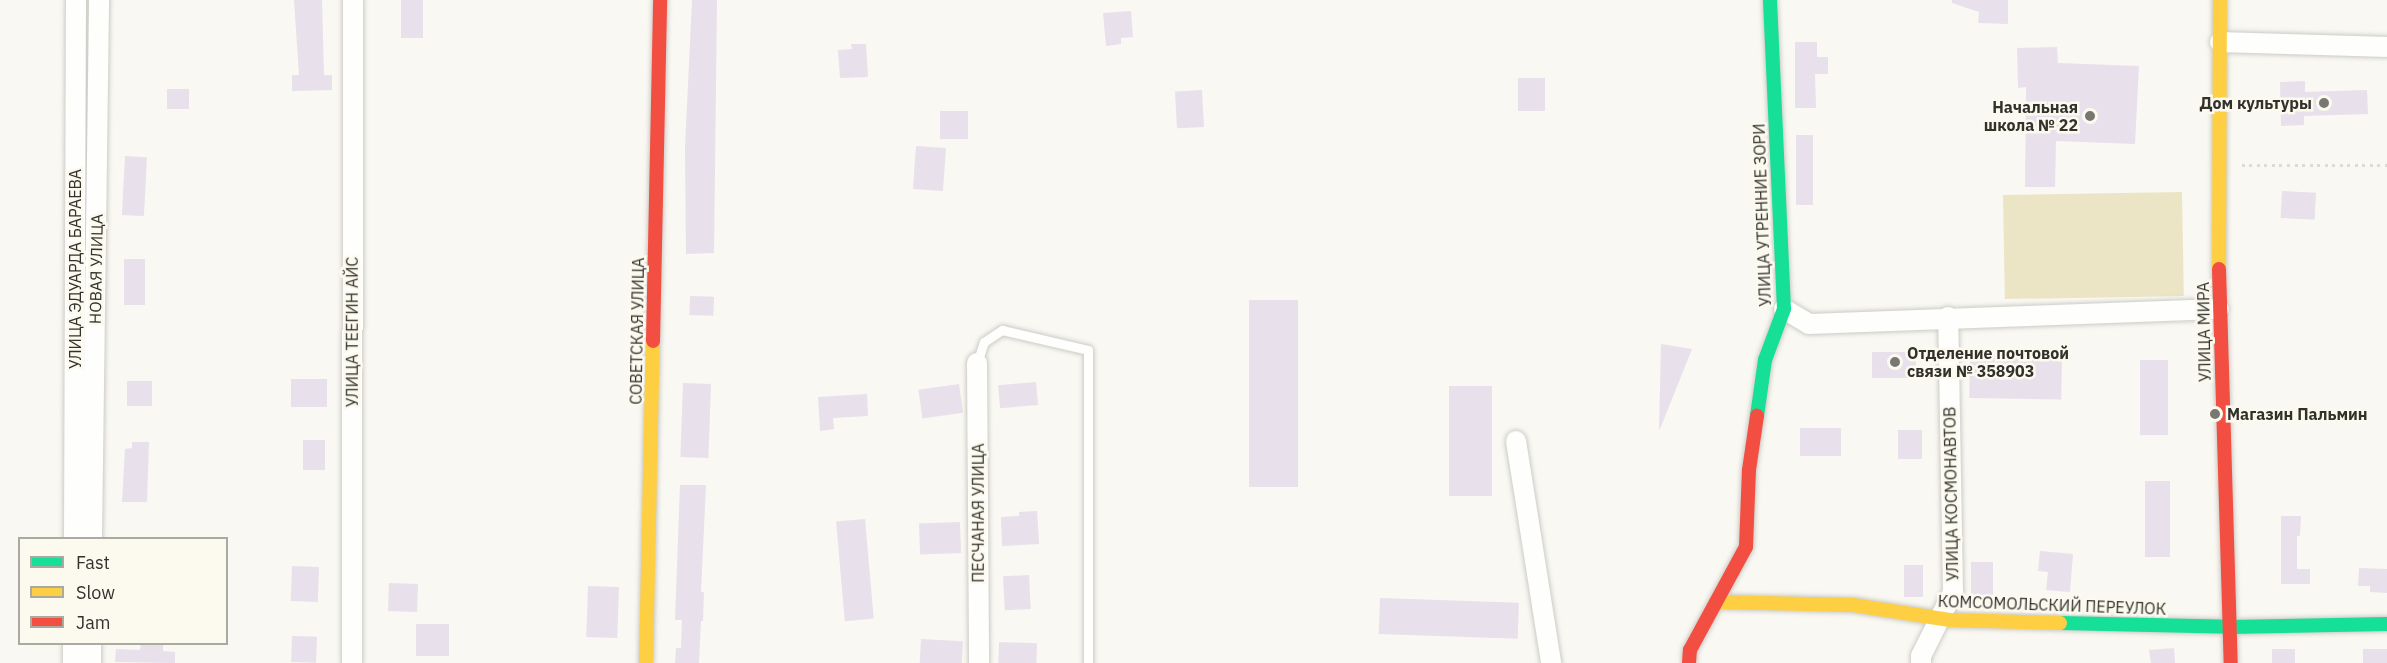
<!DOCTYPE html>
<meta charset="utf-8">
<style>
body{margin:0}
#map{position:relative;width:2387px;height:663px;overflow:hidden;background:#f9f8f2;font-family:"IBM Plex Sans",sans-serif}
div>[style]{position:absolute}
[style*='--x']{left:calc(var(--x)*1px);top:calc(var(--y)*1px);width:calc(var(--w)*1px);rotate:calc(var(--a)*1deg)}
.green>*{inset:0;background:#ebe5c6;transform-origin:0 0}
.building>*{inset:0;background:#e8e0eb;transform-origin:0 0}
.path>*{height:3px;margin-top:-1.5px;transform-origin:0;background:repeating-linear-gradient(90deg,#dcdbd9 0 3px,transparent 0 7.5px)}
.roads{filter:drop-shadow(0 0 2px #cdccc7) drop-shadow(0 0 2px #cdccc7)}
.lane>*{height:9px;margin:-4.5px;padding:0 4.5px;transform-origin:4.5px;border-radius:4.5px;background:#fefefd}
.street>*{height:20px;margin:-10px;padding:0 10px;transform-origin:10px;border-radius:10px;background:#fefefd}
.fast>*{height:14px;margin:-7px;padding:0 7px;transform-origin:7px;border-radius:7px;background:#16e098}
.slow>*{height:14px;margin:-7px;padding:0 7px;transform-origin:7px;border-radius:7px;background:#ffcf43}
.jam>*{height:14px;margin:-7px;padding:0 7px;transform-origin:7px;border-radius:7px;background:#f24e42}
.dots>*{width:16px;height:16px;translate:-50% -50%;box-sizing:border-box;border:3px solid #fcfaef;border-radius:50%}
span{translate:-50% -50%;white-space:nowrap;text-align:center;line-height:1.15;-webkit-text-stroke:5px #fcfaef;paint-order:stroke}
.poi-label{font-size:16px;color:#32312c;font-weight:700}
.right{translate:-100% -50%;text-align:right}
.left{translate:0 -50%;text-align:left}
.street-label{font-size:16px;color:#32312c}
.legend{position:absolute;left:18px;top:537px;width:210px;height:108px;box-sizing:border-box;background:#fcfaef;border:2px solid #abaaa1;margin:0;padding:8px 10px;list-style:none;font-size:18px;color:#32312c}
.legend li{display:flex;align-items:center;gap:12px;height:30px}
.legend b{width:30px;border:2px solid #abaaa1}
</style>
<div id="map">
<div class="green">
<i style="left:2182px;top:192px;width:104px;height:179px;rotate:89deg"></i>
</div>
<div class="building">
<i style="clip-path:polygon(294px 0,322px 0,324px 75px,332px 75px,332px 90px,292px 91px,292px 75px,299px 75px)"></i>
<i style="left:401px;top:0;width:22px;height:38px"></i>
<i style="clip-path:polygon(692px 0,717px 0,714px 253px,686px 254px,685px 148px)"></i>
<i style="clip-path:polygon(1952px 0,2008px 0,2008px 24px,1978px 23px,1979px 12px,1952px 3px)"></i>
<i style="clip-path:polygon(1131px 11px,1133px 37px,1121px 38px,1121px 44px,1106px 46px,1103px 13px)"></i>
<i style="clip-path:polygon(1795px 42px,1817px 42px,1817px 57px,1828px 57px,1828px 74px,1815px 74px,1816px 108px,1795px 108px)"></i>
<i style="clip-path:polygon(851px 44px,866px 44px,868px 77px,840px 78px,838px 50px,852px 49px)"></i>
<i style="clip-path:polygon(2057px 47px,2058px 63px,2139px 66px,2135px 144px,2056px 141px,2055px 187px,2025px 187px,2026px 87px,2018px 88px,2017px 48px)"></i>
<i style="left:1518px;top:78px;width:27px;height:33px"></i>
<i style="clip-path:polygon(2305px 81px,2305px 92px,2367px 90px,2368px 114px,2304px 116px,2304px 125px,2281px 126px,2280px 82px)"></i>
<i style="left:167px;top:89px;width:22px;height:20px"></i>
<i style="left:1202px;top:90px;width:37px;height:27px;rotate:87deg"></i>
<i style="left:940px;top:111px;width:28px;height:28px"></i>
<i style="left:1796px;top:135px;width:17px;height:70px"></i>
<i style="left:916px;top:146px;width:30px;height:43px;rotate:4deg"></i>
<i style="left:125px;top:156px;width:22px;height:59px;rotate:3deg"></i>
<i style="left:2282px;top:191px;width:34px;height:27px;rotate:3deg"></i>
<i style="left:124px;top:259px;width:21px;height:46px"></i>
<i style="left:690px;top:296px;width:24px;height:19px;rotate:2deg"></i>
<i style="left:1249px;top:300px;width:49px;height:187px"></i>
<i style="clip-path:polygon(1661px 344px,1692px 349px,1660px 429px,1659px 429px)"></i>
<i style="left:1872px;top:352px;width:44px;height:26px"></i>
<i style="left:1970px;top:354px;width:92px;height:44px;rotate:1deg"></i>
<i style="left:2140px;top:360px;width:28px;height:75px"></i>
<i style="left:291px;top:379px;width:36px;height:28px"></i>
<i style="left:127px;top:381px;width:25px;height:25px"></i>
<i style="left:1036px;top:382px;width:23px;height:38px;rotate:85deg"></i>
<i style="left:683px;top:383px;width:28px;height:74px;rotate:2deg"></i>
<i style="left:959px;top:384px;width:29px;height:41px;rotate:82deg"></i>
<i style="left:1449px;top:386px;width:43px;height:110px"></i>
<i style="clip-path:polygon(867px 394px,868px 416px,833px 418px,834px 429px,820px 431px,818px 397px)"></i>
<i style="left:1800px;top:428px;width:41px;height:28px"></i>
<i style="left:1922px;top:430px;width:29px;height:24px;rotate:90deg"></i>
<i style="left:303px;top:440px;width:22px;height:30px"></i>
<i style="clip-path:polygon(132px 442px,149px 442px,147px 502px,122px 502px,125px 449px,132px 448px)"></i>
<i style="left:2145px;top:481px;width:25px;height:76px"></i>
<i style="clip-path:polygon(680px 485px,706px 485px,701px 592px,704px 592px,703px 621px,701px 621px,699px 663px,675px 663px,676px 648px,681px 648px,682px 620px,675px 620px)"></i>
<i style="clip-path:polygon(1037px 511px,1039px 544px,1002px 546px,1001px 517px,1019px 516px,1019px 512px)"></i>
<i style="clip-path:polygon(2281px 516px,2301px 516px,2300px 536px,2297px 536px,2297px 569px,2310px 569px,2310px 584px,2281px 584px)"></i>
<i style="left:865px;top:519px;width:100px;height:29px;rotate:85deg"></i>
<i style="left:960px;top:522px;width:31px;height:41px;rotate:88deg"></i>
<i style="clip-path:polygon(2040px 551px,2073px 554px,2070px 592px,2046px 590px,2048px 572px,2038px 571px)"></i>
<i style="left:1971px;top:562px;width:22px;height:33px"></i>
<i style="left:1904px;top:565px;width:19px;height:32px"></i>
<i style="left:292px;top:566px;width:27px;height:35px;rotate:2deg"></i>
<i style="clip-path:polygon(2359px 568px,2387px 569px,2387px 593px,2370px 592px,2370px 586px,2358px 586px)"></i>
<i style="left:1029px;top:575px;width:34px;height:26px;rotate:87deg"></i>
<i style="left:389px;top:583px;width:29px;height:28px;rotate:2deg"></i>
<i style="left:588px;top:586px;width:31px;height:51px;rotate:2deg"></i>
<i style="left:1380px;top:598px;width:139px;height:36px;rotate:2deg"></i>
<i style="left:416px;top:624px;width:33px;height:32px"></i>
<i style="left:292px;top:636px;width:25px;height:26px;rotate:2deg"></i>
<i style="left:921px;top:639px;width:42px;height:24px;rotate:3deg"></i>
<i style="left:999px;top:642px;width:38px;height:21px;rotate:2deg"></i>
<i style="clip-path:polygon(141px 644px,163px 644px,163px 651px,175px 652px,175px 663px,115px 662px,116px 649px,140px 650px)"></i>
<i style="clip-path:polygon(2174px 648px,2175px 663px,2151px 663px,2149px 650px)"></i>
<i style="left:2295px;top:649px;width:14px;height:23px;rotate:90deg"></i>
<i style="left:2387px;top:649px;width:14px;height:24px;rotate:90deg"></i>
</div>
<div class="path">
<i style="--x:2242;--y:165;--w:145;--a:0"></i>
</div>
<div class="roads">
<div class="lane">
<i style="--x:977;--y:363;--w:22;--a:-72"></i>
<i style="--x:984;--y:342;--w:22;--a:-34"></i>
<i style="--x:1002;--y:330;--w:88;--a:13.1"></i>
<i style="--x:1088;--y:350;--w:313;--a:90"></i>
</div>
<div class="street">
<i style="--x:2220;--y:42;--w:167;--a:1.7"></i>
<i style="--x:1784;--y:309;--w:29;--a:31"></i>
<i style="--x:1809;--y:324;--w:410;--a:-2.1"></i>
<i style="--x:977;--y:363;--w:300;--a:89.6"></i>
<i style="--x:1516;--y:441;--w:225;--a:81"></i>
<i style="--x:74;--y:538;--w:538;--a:-89.79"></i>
<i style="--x:92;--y:538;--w:538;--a:-89.25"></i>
<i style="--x:73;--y:663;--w:19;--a:-90"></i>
<i style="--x:91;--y:663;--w:19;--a:-90"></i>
<i style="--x:352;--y:663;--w:663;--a:-89.91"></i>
<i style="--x:1921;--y:663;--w:7;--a:-90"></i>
<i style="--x:1921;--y:656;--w:72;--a:-63.4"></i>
<i style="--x:1953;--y:592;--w:275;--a:-91"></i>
</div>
<div class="fast">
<i style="--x:1757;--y:416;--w:57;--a:-81.9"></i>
<i style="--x:1765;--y:360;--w:54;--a:-69.6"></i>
<i style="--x:1784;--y:309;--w:309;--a:-92.6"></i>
<i style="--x:2060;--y:623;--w:170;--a:1.3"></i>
<i style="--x:2230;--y:627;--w:157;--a:-1.1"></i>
</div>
<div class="slow">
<i style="--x:2219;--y:269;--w:269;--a:-89.8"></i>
<i style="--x:1716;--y:602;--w:137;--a:1.3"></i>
<i style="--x:1853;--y:605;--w:98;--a:8.8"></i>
<i style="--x:1950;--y:620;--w:110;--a:1.6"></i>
<i style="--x:646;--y:663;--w:322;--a:-88.8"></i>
</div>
<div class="jam">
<i style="--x:2219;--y:269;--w:394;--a:88.3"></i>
<i style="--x:653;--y:341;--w:341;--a:-88.8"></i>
<i style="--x:1689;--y:663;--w:13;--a:-86"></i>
<i style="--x:1690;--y:650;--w:117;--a:-61.5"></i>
<i style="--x:1746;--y:547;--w:77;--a:-87.8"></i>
<i style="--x:1749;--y:470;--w:55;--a:-81.6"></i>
</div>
</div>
<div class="dots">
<i style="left:2324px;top:103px;background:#787771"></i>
<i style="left:2090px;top:116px;background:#787771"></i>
<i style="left:1895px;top:362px;background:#787771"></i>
<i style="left:2215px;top:414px;background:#787771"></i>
</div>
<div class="poi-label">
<span class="right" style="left:2312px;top:103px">Дом культуры</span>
<span class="right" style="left:2078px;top:116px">Начальная<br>школа № 22</span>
<span class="left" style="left:1907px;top:362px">Отделение почтовой<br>связи № 358903</span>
<span class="left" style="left:2227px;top:414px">Магазин Пальмин</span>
</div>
<div class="street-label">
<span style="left:1762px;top:215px;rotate:-92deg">УЛИЦА УТРЕННИЕ ЗОРИ</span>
<span style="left:75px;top:269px;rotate:-90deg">УЛИЦА ЭДУАРДА БАРАЕВА</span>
<span style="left:96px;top:269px;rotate:-89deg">НОВАЯ УЛИЦА</span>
<span style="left:637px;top:331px;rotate:-89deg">СОВЕТСКАЯ УЛИЦА</span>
<span style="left:352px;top:332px;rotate:-90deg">УЛИЦА ТЕЕГИН АЙС</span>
<span style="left:2204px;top:332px;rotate:-91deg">УЛИЦА МИРА</span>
<span style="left:1951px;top:494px;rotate:-91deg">УЛИЦА КОСМОНАВТОВ</span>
<span style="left:978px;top:513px;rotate:-90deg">ПЕСЧАНАЯ УЛИЦА</span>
<span style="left:2052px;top:605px;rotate:2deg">КОМСОМОЛЬСКИЙ ПЕРЕУЛОК</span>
</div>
<ul class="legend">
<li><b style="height:8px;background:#16e098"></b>Fast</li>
<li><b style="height:8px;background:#ffcf43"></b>Slow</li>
<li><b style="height:8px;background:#f24e42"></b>Jam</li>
</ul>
</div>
